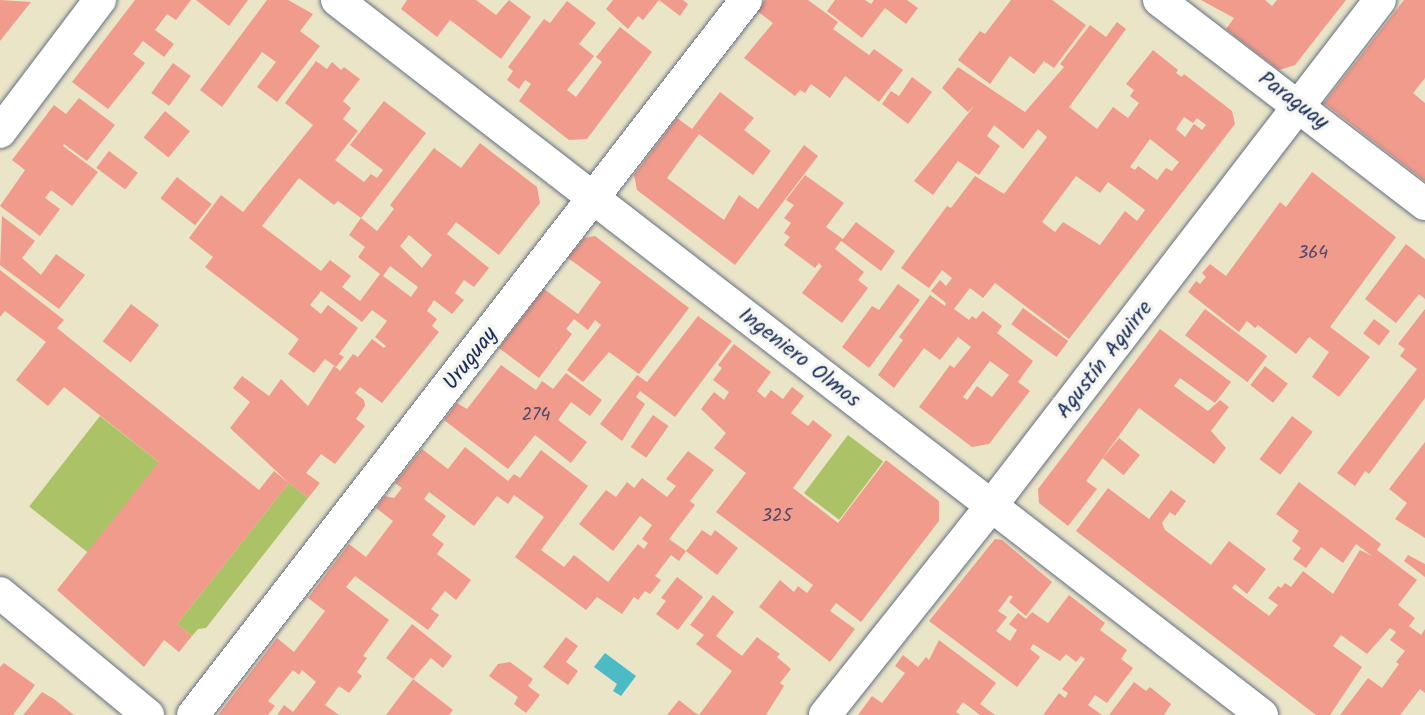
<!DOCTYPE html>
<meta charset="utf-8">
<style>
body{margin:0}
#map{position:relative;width:1425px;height:715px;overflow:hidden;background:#ebe5c8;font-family:Kalam,sans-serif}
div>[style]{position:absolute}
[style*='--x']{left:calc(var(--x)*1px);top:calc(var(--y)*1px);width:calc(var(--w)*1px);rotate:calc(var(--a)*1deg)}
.green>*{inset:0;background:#acc267;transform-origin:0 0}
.water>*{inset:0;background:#4dbbc6}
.building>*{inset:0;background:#f19b8c;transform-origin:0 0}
.roads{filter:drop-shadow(0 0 2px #646f83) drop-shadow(0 0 2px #646f83)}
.minor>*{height:32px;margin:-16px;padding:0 16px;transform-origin:16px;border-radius:16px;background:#fff}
span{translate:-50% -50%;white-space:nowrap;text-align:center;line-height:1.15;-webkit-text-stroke:7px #f6f6f2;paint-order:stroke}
.number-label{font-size:18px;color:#504a6a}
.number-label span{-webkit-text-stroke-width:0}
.street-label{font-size:22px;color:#1b2f5e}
</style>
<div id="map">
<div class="green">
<i style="left:100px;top:416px;width:75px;height:115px;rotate:38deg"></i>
<i style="left:848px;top:435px;width:44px;height:73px;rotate:37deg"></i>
<i style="clip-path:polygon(289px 483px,308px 498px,206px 628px,198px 629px,192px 636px,177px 624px)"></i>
</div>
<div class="water">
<i style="clip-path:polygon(605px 653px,636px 676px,621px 696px,613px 691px,617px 684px,594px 667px)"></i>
</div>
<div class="building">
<i style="clip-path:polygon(0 0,31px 2px,0 41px)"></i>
<i style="clip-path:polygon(135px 0,191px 0,176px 20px,167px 14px,155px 30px,174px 44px,164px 57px,143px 41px,133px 54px,145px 63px,108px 109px,72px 82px)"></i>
<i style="clip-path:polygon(196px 0,248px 0,229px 26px)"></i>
<i style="clip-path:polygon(267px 0,288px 0,313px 14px,300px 31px,320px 46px,277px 102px,257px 87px,276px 62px,262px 52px,222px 107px,200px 90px)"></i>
<i style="clip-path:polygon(407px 0,476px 0,496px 15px,509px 0,531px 17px,501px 59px,450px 20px,437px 37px,401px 9px)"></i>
<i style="clip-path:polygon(613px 0,659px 0,643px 20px,638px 16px,628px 29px,606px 9px)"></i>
<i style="clip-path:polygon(659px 0,683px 0,688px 4px,680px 16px)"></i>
<i style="clip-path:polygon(765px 0,808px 0,838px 22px,833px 29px,869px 55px,874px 49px,903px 70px,879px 102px,845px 76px,830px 98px,811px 84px,805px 93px,800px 90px,795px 96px,744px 58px,773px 23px,757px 11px)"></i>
<i style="clip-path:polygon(835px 0,865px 0,871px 4px,874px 0,907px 0,918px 8px,906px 24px,885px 8px,862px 38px,827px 11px)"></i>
<i style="clip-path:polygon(1011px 0,1052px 0,1086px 25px,1054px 68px,1044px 61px,1034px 74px,1010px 56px,990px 84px,958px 60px,980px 31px,985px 34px)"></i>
<i style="clip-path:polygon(1201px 0,1265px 0,1272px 6px,1277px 0,1346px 0,1295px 65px,1279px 70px,1226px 29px,1234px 18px)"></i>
<i style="clip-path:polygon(1404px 0,1425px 0,1425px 78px,1413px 93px,1425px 103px,1425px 181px,1324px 103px)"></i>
<i style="clip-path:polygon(567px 1px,596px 23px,579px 44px,594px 56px,567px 90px,576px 97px,602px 62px,596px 57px,620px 27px,652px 52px,587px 139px,569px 140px,519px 101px,531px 84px,525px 80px,519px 89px,507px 80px,513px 71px,508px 67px,544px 19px,550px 23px)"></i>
<i style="clip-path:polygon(evenodd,1117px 22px,1126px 29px,1069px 107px,1097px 129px,1113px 107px,1128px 118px,1139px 103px,1130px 96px,1134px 90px,1126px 84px,1153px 50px,1178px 70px,1176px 73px,1182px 77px,1184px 74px,1232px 111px,1235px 124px,1069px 339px,995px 283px,983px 298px,970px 288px,954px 309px,969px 320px,972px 316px,976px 319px,983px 311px,1002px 326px,997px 333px,1033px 361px,1018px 382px,1030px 391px,989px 444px,972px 447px,919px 407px,950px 365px,954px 368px,971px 347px,958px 337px,940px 360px,924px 348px,894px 388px,878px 375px,903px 340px,899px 337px,930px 295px,945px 306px,946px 303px,931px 291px,940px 280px,946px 286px,952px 278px,942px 270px,929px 288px,901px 268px,947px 206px,951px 208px,975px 176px,1004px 194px,1047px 137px,1038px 129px,1023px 149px,994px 125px,987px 136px,1000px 146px,979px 175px,958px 161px,933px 195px,914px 181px,975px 105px,968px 112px,942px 88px,958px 67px,1025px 112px,1064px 67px,1060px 64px,1090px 25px,1106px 37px,1117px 22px,1184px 117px,1193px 123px,1197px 118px,1206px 125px,1202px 130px,1194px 124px,1185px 137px,1176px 129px,1184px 117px,1117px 22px,1150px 139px,1179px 162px,1172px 171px,1166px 168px,1157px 180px,1138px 166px,1135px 170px,1130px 167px,1150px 139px,1117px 22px,1076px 176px,1100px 193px,1108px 182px,1145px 210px,1137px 221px,1125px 211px,1100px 245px,1063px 222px,1055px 232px,1042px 222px,1076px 176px,1117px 22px,990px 361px,1009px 375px,992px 397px,977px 386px,967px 400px,963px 397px,990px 361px)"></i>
<i style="clip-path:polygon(evenodd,316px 61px,327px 69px,332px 62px,341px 70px,344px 67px,360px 79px,343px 101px,351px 108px,343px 119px,358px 131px,335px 160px,364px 182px,371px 174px,377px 178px,383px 170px,350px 145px,384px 101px,426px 133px,361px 218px,338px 201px,334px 205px,299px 178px,262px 226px,321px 271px,330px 260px,351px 276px,342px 287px,360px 301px,380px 274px,358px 257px,365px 247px,349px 235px,361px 218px,377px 231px,394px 209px,390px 205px,434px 148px,461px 168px,480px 143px,537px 187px,540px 203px,499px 255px,456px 222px,447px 234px,489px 268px,474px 287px,464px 280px,455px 293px,464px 300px,452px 314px,434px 300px,427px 311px,437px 319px,432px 326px,439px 332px,382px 403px,360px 387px,355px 393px,364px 400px,365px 406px,356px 419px,365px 426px,335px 464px,321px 454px,306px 473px,320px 483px,308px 498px,289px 483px,177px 624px,192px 636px,179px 652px,164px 640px,144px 667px,57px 590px,159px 462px,64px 387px,48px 406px,16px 380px,46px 342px,5px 311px,0 317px,0 270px,64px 320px,57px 328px,259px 490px,274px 471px,289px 483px,230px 428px,250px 402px,233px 388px,242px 376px,269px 396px,281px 379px,308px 406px,334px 366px,340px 371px,353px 354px,358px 357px,372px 339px,384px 348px,386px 346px,375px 337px,387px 321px,372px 310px,362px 322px,321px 291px,310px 305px,321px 314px,328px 305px,358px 328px,339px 354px,344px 357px,336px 367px,325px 359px,314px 373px,288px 354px,299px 339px,205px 267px,213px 257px,189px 238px,221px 195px,243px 212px,313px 125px,285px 103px,316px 61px,409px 235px,432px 255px,422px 268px,400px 246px,409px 235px,316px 61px,390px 266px,418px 287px,411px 297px,383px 276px,390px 266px)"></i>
<i style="left:173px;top:63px;width:22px;height:37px;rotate:36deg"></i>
<i style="clip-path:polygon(912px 77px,932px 92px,908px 124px,882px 104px,891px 91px,899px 96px)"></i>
<i style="clip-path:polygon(720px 92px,754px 118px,744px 130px,771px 151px,753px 175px,699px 134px,667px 178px,724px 220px,739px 195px,758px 209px,804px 145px,818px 156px,735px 265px,637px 190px,634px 175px,677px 118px,692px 129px)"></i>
<i style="clip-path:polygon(79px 98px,115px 125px,87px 161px,64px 144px,63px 146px,98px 172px,72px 206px,51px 190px,45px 198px,60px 209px,40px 236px,0 206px,25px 170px,12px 160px,54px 105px,66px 114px)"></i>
<i style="left:165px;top:111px;width:32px;height:34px;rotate:39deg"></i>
<i style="left:109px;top:151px;width:36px;height:21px;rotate:37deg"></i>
<i style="clip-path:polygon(1312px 172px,1396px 237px,1330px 327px,1370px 357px,1339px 397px,1312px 377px,1329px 352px,1309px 337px,1296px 354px,1258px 325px,1255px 328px,1247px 321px,1239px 332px,1188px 292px,1196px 281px,1200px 284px,1206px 277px,1202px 273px,1210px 264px,1226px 276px,1280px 202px,1286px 207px)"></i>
<i style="clip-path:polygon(805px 175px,844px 203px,826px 227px,843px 239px,856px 222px,895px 251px,881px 271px,841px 241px,835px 249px,864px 272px,858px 280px,868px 288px,842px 323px,802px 293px,822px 266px,819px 263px,815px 268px,784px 245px,790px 237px,784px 233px,791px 223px,784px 218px,794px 205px,786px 200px)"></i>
<i style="left:177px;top:177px;width:44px;height:27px;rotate:38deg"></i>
<i style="clip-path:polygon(2px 216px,35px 241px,22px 258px,41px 275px,56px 254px,85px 275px,59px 309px,0 265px)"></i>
<i style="clip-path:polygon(595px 236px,689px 308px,639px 374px,609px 352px,583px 382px,567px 370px,601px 325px,595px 320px,588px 330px,574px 319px,566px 329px,572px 334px,539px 378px,499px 348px,544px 289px,578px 314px,601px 282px,568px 258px,584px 238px)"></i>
<i style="clip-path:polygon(1406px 244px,1425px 259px,1425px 299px,1419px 294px,1396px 323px,1365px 299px)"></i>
<i style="clip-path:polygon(898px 284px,920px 300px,869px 368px,842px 347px,872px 306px,879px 310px)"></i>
<i style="left:131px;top:304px;width:35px;height:47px;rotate:37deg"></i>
<i style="left:1023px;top:308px;width:56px;height:20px;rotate:36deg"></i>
<i style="left:1205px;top:309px;width:78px;height:33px;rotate:37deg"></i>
<i style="clip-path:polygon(1425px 309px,1425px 398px,1369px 474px,1365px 471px,1355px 486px,1337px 473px,1417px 369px,1400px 356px,1405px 349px,1398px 344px)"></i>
<i style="clip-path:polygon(698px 316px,732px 341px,675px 417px,640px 391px,636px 397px,645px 404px,622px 441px,600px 424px,637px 375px,647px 382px)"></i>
<i style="left:1374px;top:319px;width:20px;height:18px;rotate:37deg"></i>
<i style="clip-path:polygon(1160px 329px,1231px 382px,1215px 403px,1180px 378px,1174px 386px,1208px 411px,1220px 400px,1229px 407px,1211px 431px,1226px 448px,1214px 464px,1139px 408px,1086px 481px,1097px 489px,1068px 526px,1039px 503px,1038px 489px)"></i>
<i style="clip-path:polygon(734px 344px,771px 372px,757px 391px,765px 398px,771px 390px,783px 399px,792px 387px,804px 396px,791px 413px,808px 426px,813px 420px,832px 435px,793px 488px,838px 523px,886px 460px,939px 501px,939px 521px,861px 622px,836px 603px,830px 611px,855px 629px,830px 662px,759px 607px,780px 580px,794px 592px,798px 586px,807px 593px,813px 585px,716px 512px,746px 473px,714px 448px,726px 433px,701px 409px,714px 392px,724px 400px,729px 392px,713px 380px,722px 368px,718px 365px)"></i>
<i style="clip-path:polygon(501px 365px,536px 390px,542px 381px,553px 389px,566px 373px,602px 400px,590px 416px,571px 402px,558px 420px,587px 442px,571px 463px,535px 435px,508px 469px,444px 420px,457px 403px,467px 409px)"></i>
<i style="left:1265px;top:366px;width:29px;height:24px;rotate:38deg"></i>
<i style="left:653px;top:415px;width:19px;height:39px;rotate:35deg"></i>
<i style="left:1292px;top:416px;width:26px;height:54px;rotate:37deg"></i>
<i style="left:1119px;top:438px;width:27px;height:26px;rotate:39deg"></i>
<i style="clip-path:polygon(1425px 442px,1425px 538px,1395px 519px,1407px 503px,1389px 489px)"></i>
<i style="clip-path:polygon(465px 447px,508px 481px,514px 474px,520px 478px,541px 450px,588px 486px,541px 550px,564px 567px,574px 555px,608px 582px,638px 544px,644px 549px,648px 543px,642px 539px,652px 525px,640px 516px,613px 551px,579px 524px,606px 490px,616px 497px,627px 482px,634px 488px,642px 478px,667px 497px,676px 486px,666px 479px,688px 451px,714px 470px,690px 501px,695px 505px,669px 539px,686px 551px,679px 561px,671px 555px,655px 576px,661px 580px,650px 594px,645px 591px,638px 600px,634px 597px,622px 614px,597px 597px,586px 610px,515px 557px,544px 517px,514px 495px,508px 504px,497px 496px,474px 526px,429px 492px,424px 499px,446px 516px,432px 535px,444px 544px,437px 554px,471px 580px,456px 600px,445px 591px,431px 609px,439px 615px,428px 630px,355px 576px,346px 587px,389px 620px,363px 656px,367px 658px,357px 672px,362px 676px,349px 693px,339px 686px,325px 705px,339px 715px,277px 715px,284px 705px,293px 712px,316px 682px,302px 670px,299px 675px,293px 670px,268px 701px,275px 706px,268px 715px,218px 715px,277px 638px,294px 652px,325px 611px,308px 598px,349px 544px,366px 557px,393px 521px,376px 508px,385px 496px,394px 498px,402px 488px,395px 483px,422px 449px,448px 469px)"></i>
<i style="clip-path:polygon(1299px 482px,1381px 544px,1377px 550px,1417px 580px,1398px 605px,1415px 618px,1409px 626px,1421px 635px,1425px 629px,1425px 693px,1420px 689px,1400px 715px,1340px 715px,1368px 678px,1382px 688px,1399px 664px,1396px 662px,1405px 651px,1390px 640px,1396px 632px,1390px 628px,1367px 654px,1341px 635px,1333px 646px,1362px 667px,1330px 715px,1316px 715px,1076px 531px,1108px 488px,1149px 519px,1171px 490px,1186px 501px,1175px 516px,1170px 512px,1162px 523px,1165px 530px,1211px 565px,1229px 541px,1266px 569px,1247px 594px,1235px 584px,1232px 588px,1269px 616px,1278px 605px,1268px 598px,1278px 586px,1281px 588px,1285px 583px,1291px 587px,1303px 571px,1333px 594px,1360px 550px,1372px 556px,1356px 544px,1343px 563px,1321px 547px,1306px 568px,1293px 559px,1301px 548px,1292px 541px,1299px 531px,1276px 514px)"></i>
<i style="clip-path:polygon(702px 530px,711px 536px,715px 530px,738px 548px,717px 575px,686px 551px)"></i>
<i style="clip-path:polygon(995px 539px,1002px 540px,1052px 582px,1026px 616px,1009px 602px,1013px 597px,1010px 595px,998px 611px,1007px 617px,996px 631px,1010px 641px,1017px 630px,1009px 624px,1018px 613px,1026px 619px,1032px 612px,1048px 623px,1069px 595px,1105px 623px,1100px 630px,1127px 650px,1121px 659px,1133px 668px,1107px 703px,1095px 695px,1088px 705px,1102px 715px,1043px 715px,1059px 693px,1065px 698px,1068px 693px,1062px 689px,1085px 659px,1081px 656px,1076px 662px,1066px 654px,1060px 661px,1033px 644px,1030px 649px,1040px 657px,1017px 687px,929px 621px)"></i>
<i style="clip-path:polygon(1408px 555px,1425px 564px,1425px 577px,1404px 561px)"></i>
<i style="clip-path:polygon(677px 577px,703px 597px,678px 630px,656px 614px,666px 601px,661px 598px)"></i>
<i style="clip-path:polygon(713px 595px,734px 612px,716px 636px,742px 656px,757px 637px,780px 654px,777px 657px,791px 669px,780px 683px,784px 686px,766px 715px,699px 715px,732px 671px,696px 644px,704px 635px,690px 625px)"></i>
<i style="clip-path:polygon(412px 624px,452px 656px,443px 668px,431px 658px,413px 679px,386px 658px)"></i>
<i style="clip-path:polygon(566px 637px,578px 646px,566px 662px,578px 671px,568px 685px,543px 667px)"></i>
<i style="clip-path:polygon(939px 640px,996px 683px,980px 704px,995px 715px,980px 715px,963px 702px,956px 712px,960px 715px,858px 715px,872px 696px,882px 703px,905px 673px,895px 666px,903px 655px,918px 667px,926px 657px,929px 660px)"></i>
<i style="clip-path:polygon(510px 662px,533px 679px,528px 686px,540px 695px,526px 713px,514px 704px,518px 697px,489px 676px,498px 664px)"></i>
<i style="clip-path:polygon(4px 663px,35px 685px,13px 715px,0 715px,0 667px)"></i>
<i style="clip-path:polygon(413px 679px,453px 710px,449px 715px,386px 715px)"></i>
<i style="clip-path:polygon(1134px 682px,1146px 691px,1150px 687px,1171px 704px,1164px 715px,1109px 715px)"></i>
<i style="clip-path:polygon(42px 692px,54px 699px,74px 715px,23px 715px)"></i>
<i style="clip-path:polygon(679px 700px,694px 712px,699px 715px,667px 715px)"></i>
</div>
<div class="roads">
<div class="minor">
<i style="--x:337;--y:0;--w:1169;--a:37.7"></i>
<i style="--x:1159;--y:0;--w:335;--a:37.5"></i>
<i style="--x:0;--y:132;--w:166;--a:-52.9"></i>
<i style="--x:0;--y:593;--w:192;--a:39.5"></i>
<i style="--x:193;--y:715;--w:904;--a:-52.28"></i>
<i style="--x:825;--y:715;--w:267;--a:-51.5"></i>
<i style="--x:991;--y:506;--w:638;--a:-52.45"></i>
</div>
</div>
<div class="number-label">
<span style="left:1313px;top:254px">364</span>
<span style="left:536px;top:416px">274</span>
<span style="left:777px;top:517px">325</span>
</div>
<div class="street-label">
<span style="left:1293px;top:101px;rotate:37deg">Paraguay</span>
<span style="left:799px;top:358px;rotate:38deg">Ingeniero Olmos</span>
<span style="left:471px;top:359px;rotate:-52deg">Uruguay</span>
<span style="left:1105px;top:360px;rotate:-52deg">Agustín Aguirre</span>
</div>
</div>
